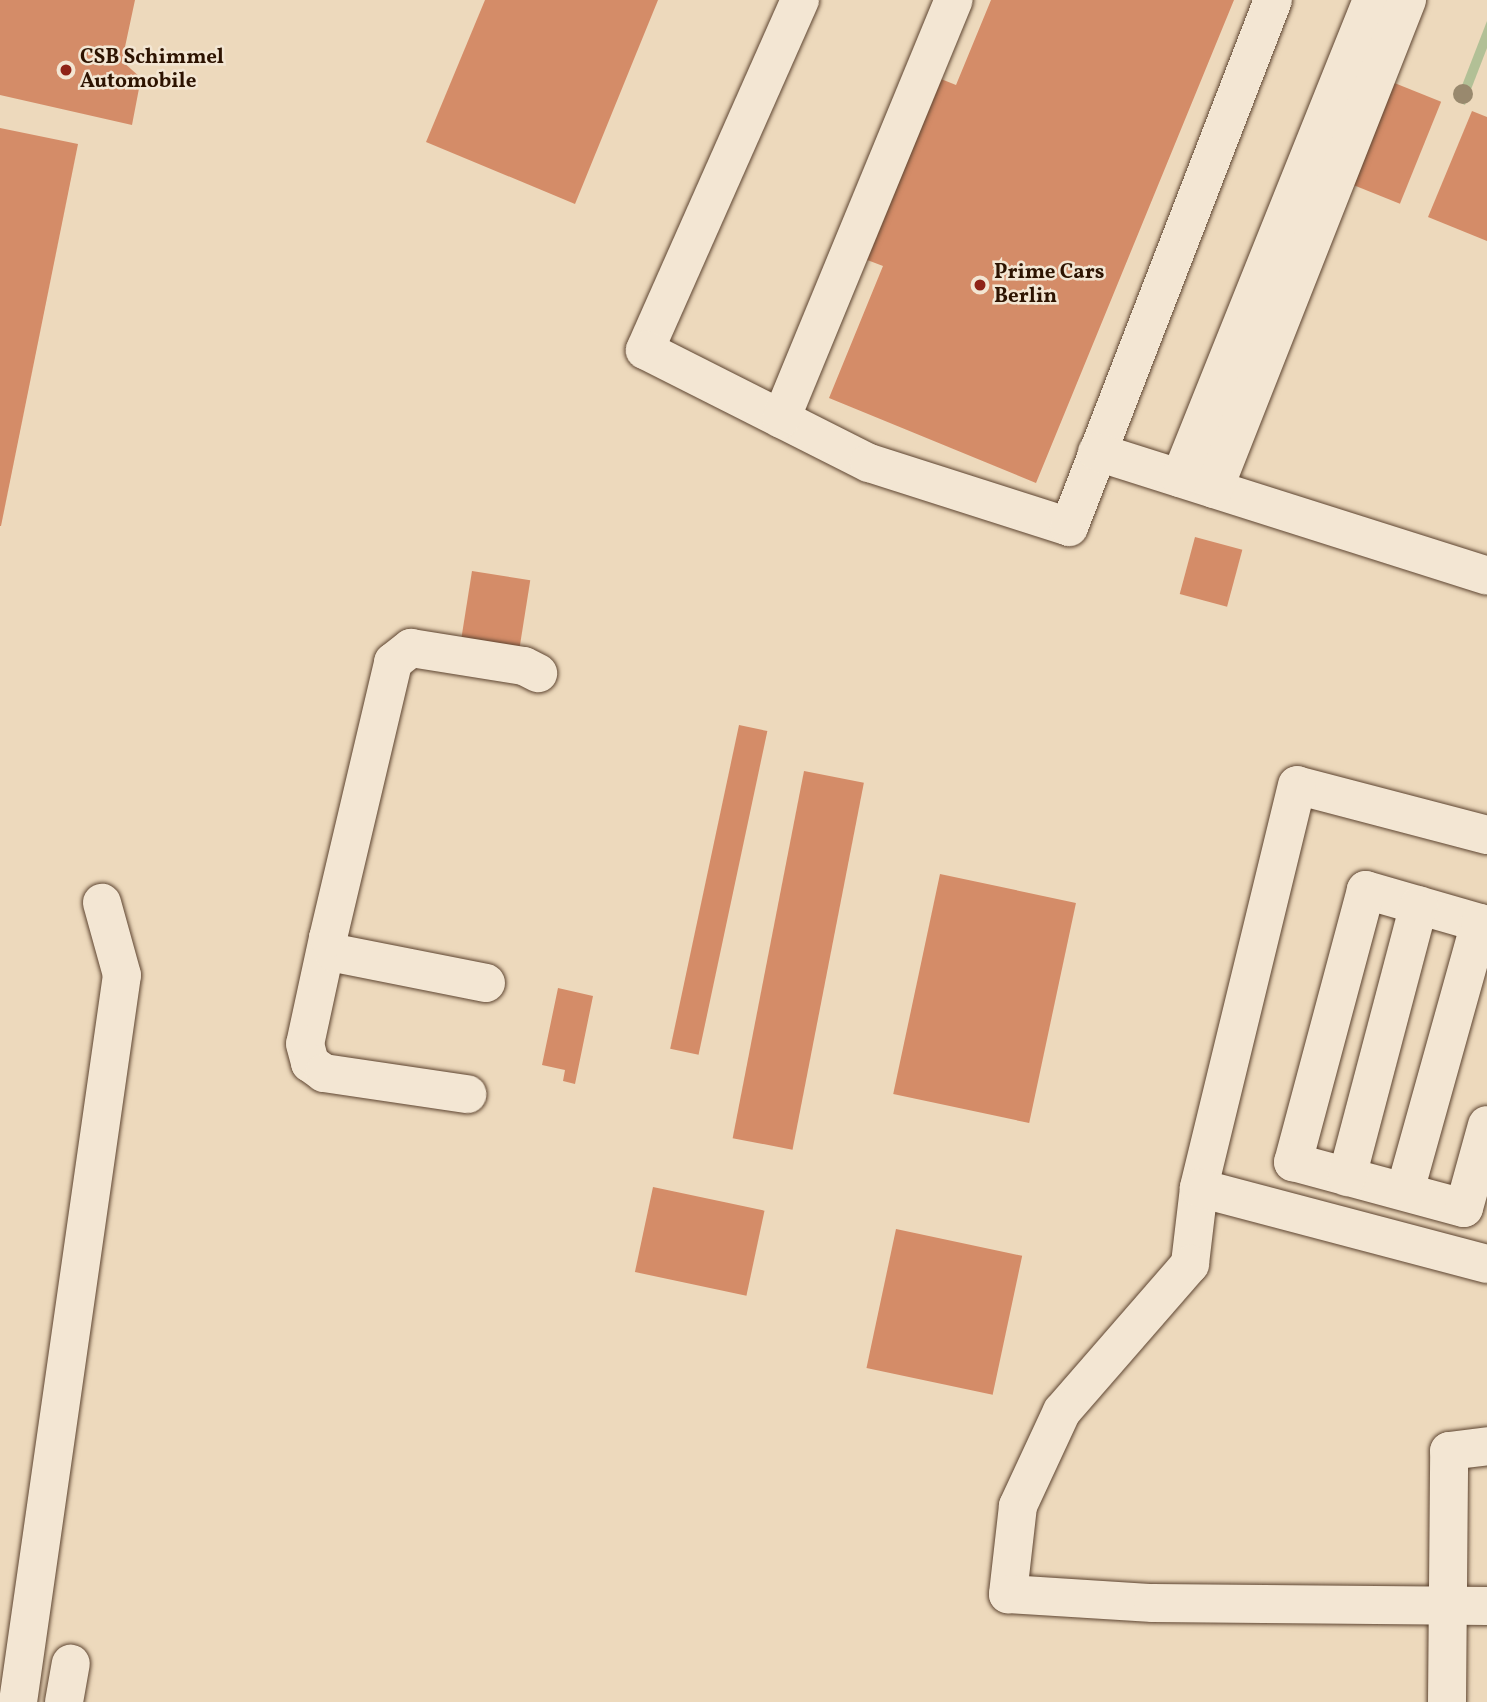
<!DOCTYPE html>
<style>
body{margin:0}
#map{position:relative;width:1487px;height:1702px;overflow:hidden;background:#edd9bc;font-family:Vollkorn,serif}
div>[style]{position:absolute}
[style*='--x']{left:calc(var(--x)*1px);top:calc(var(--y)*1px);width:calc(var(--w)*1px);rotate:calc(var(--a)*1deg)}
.green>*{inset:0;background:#b2c096}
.building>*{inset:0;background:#d48c68;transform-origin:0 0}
.roads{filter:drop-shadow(0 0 2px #5d4430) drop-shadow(0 0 2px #5d4430)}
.minor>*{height:38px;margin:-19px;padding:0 19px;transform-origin:19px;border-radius:19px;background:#f3e6d3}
.trees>*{width:20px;height:20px;margin:-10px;border-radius:50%;background:#99896e}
.dots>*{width:19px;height:19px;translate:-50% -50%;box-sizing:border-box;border:4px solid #f3e6d3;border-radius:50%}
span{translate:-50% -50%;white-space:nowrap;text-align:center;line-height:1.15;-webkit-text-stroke:5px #f3e6d3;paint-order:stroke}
.poi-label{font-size:21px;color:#2d1301;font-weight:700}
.left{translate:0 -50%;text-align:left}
</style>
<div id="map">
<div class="green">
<i style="clip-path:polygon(1487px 21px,1487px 48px,1465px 105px,1456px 101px)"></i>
</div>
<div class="building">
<i style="clip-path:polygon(0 0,135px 0,122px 61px,141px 78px,132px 125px,0 95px)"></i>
<i style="clip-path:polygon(485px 0,658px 0,575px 204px,426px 142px)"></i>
<i style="clip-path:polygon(991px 0,1234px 0,1036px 483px,829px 398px,883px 266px,862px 258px,936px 77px,956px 85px)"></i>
<i style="left:1392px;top:82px;width:53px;height:110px;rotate:22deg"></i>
<i style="clip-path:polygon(1472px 111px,1487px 117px,1487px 241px,1428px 217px)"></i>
<i style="clip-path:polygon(0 128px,78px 144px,1px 526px,0 526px)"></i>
<i style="left:1195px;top:537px;width:49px;height:59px;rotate:15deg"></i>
<i style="left:472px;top:571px;width:59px;height:71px;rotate:9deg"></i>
<i style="left:739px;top:725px;width:29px;height:331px;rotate:12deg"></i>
<i style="left:804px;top:771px;width:61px;height:374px;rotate:11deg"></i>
<i style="left:940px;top:874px;width:139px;height:225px;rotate:12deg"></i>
<i style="clip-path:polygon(558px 988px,593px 996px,575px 1084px,563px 1081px,565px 1070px,542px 1065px)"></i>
<i style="left:653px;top:1187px;width:114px;height:87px;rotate:12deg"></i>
<i style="left:896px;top:1229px;width:129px;height:142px;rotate:12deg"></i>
</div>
<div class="roads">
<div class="minor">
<i style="--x:800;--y:0;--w:383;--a:113.9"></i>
<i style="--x:645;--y:350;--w:251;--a:26.8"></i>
<i style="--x:869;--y:463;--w:210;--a:17.7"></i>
<i style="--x:1069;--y:527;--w:565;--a:-68.84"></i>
<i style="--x:781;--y:419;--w:453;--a:-67.6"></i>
<i style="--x:1097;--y:452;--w:409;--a:17.6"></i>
<i style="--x:1180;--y:478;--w:515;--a:-68.12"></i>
<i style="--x:1214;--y:489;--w:526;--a:-68.46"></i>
<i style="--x:1487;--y:835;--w:196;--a:-165.3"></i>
<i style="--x:1297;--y:785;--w:415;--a:103.7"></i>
<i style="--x:1199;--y:1188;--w:77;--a:96.8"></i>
<i style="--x:1190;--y:1264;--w:195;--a:131"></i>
<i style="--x:1062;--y:1411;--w:105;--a:114.9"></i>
<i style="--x:1018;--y:1506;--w:89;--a:96.5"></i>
<i style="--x:1008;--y:1594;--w:145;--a:3.6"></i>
<i style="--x:1153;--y:1603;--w:334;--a:0.5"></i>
<i style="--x:1480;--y:923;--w:119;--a:-163.9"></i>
<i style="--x:1366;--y:890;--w:282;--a:105"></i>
<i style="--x:1293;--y:1162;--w:177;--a:15.1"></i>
<i style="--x:1464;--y:1208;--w:86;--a:-74.5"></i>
<i style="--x:328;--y:938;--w:108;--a:102.2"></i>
<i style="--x:305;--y:1044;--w:20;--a:75"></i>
<i style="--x:310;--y:1063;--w:17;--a:36"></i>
<i style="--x:324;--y:1073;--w:145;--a:8.4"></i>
<i style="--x:486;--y:983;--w:155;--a:-168.8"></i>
<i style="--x:334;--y:953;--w:16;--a:-112"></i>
<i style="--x:328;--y:938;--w:284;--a:-76.7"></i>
<i style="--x:393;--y:662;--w:23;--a:-38"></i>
<i style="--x:411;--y:648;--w:114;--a:9.1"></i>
<i style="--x:524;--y:666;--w:16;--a:27"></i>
<i style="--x:1347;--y:1177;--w:281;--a:-75.2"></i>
<i style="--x:1199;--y:1188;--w:298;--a:14.8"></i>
<i style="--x:1405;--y:1191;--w:278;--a:-74.4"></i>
<i style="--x:1480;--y:923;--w:7;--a:16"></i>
<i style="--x:18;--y:1702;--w:734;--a:-81.86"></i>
<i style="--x:122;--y:975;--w:75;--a:-105.5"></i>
<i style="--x:64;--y:1702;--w:39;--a:-80"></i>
<i style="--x:1447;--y:1702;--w:251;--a:-89.5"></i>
<i style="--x:1449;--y:1451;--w:38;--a:-7"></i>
</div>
</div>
<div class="trees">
<i style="left:1463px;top:94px"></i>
</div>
<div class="dots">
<i style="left:66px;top:70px;background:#8f2418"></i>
<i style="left:980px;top:285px;background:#8f2418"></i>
</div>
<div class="poi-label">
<span class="left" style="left:80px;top:70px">CSB Schimmel<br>Automobile</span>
<span class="left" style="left:994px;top:285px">Prime Cars<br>Berlin</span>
</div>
</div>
